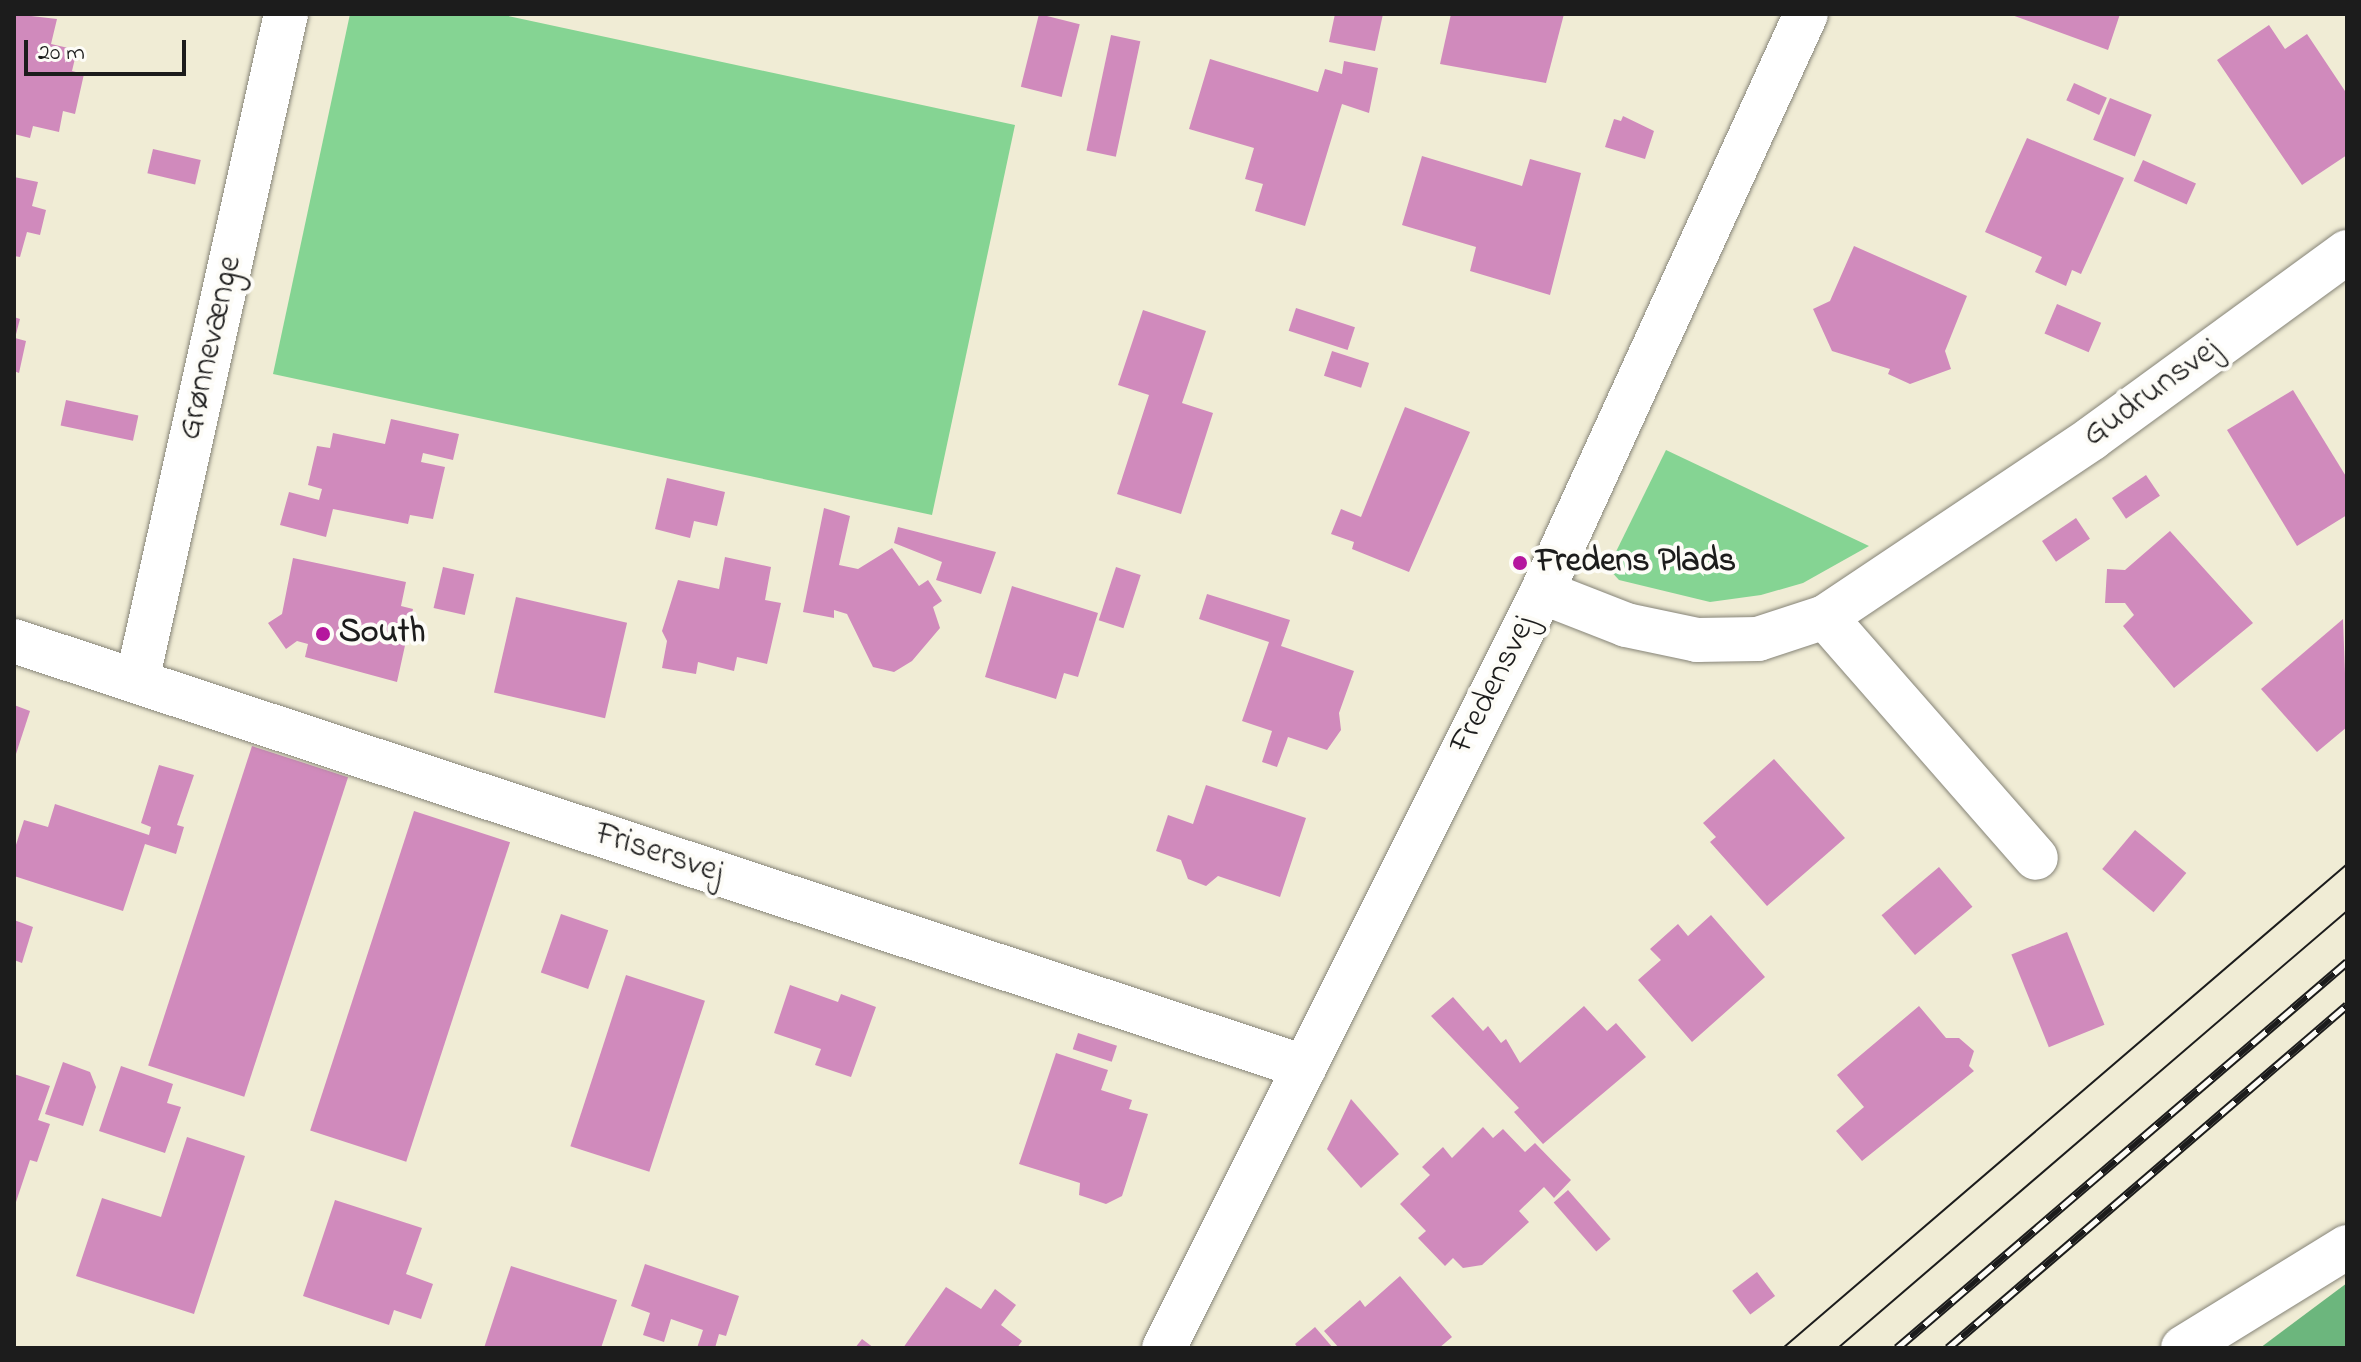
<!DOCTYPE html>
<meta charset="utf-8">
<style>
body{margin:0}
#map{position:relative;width:2361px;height:1362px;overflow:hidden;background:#f0ecd5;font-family:"Indie Flower",sans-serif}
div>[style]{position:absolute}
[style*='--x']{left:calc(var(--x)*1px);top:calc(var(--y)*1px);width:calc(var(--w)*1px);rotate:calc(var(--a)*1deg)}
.green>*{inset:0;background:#85d493}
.forest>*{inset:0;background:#6cb67d}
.building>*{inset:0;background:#d08abc;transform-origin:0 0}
.roads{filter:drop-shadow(0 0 2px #868478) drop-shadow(0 0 2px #868478)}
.minor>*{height:44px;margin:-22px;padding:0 22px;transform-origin:22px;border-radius:22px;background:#fff}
.tertiary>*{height:44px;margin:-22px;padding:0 22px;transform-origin:22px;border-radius:22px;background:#fff}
.tram>*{height:2px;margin:-1px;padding:0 1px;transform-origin:1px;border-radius:1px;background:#1c1c1c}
.rail>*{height:9px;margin-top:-4.5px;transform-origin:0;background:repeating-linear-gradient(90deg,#fdfcf7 0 18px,#1c1c1c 0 36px);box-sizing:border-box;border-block:2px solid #1c1c1c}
.dots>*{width:22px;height:22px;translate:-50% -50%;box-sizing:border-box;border:4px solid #fdfcf7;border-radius:50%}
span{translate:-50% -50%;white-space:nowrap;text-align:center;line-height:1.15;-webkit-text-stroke:8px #fdfcf7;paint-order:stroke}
.street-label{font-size:34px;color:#1c1c1c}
.poi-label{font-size:34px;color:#1c1c1c;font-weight:700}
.left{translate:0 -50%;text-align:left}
.frame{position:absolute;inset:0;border:16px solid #1c1c1c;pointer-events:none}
.scale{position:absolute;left:24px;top:40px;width:162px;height:36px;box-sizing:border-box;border:4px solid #1c1c1c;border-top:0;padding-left:10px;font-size:24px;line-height:28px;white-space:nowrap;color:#1c1c1c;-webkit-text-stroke:6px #fdfcf7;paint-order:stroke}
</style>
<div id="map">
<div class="green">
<i style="clip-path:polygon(350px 14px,499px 14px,1015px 125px,932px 515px,273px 374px)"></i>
<i style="clip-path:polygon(1666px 450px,1869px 546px,1803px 583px,1761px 595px,1710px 602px,1619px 580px,1608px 568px)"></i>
</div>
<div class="forest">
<i style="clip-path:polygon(2347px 1283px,2347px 1348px,2260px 1348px)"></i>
</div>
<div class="building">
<i style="clip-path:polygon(14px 14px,57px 19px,51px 44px,77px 50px,72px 71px,84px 74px,75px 114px,63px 111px,59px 132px,33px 126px,30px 138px,14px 134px)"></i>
<i style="left:1039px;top:14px;width:42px;height:75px;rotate:14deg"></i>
<i style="clip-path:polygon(1335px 14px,1383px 14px,1375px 51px,1329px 42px)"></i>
<i style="clip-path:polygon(1451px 14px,1564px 14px,1546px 83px,1440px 64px)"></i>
<i style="clip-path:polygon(2009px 14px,2120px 14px,2108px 50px)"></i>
<i style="clip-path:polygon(2269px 25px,2285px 49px,2307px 34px,2347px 94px,2347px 155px,2302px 185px,2217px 60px)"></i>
<i style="left:1111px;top:35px;width:30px;height:118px;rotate:12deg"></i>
<i style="clip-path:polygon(1210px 59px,1318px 92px,1325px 69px,1342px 74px,1344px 61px,1378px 68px,1369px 113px,1342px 104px,1305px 226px,1255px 211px,1263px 184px,1245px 179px,1254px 148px,1189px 129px)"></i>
<i style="left:2074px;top:83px;width:36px;height:19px;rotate:24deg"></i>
<i style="left:2110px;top:98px;width:45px;height:45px;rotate:22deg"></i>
<i style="clip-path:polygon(1623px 116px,1654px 131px,1645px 159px,1605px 147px,1614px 119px,1621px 121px)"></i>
<i style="clip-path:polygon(2027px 138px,2124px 178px,2081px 274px,2072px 270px,2066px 286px,2035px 272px,2042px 257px,1985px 232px)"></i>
<i style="left:153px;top:149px;width:49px;height:25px;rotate:13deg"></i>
<i style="clip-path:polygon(1422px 156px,1522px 186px,1530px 159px,1581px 173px,1550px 295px,1470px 271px,1476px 247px,1402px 225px)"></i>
<i style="left:2143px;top:160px;width:58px;height:23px;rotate:24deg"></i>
<i style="clip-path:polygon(14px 177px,38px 182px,32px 206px,46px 210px,40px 235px,27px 232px,20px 257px,14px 256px)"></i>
<i style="clip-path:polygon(1854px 246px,1967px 296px,1945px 351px,1951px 369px,1910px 384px,1888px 374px,1890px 369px,1832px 351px,1813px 309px,1830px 301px)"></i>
<i style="left:2057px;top:304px;width:48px;height:32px;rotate:23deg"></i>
<i style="left:1296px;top:308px;width:62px;height:24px;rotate:18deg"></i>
<i style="clip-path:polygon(1143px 310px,1206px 331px,1182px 403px,1213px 413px,1181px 514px,1117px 494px,1149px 395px,1118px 385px)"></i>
<i style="clip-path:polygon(14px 317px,20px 319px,15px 338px,26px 341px,19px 373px,14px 371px)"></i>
<i style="left:1332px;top:351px;width:39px;height:26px;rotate:18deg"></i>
<i style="clip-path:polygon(2293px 390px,2347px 478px,2347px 515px,2297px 546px,2227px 430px)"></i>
<i style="left:66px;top:400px;width:74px;height:26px;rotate:12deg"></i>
<i style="clip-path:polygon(1405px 407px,1470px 432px,1409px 572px,1352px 549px,1354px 542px,1331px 534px,1341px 509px,1361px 517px)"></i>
<i style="clip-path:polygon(391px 419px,459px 434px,453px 460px,423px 453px,421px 462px,445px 467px,433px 519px,410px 515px,408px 524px,333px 509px,326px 537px,280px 525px,289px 492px,319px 500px,322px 489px,308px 485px,317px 446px,330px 448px,333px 433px,385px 444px)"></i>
<i style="left:2146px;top:475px;width:25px;height:41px;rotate:56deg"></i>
<i style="clip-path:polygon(667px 478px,725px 492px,717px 526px,694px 521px,690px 538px,655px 529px)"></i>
<i style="clip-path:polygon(824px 508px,850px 516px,839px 565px,858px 569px,892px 548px,919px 586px,928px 580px,942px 601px,933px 607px,940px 628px,912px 661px,894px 672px,873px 667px,847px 614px,834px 610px,834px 618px,803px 612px)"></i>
<i style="left:2076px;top:518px;width:25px;height:41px;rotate:56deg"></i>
<i style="clip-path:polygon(898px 527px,996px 552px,981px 594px,936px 580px,942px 562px,894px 543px)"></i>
<i style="clip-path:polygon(2170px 531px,2253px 623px,2174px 688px,2123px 626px,2134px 615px,2125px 603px,2105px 603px,2107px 569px,2125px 570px)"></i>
<i style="clip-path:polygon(725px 557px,771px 567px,765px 600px,781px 603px,767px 664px,737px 657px,734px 671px,698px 662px,696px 674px,662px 668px,667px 641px,662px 631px,678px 580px,719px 589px)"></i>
<i style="clip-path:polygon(293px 558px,406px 582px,401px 606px,413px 609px,397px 682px,305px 657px,308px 644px,297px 641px,286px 649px,268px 623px,282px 614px)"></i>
<i style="left:443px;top:567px;width:32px;height:42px;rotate:13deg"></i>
<i style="left:1116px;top:567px;width:26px;height:56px;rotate:18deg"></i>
<i style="clip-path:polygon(1012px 586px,1098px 613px,1078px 677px,1064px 673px,1056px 699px,985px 677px)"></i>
<i style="clip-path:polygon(1207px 594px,1290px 620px,1281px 646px,1354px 671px,1339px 713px,1341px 730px,1327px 750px,1288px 737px,1277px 767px,1262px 762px,1272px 731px,1242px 721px,1269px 642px,1199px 619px)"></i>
<i style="left:516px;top:597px;width:114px;height:98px;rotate:13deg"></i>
<i style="clip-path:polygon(2343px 619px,2347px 727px,2317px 752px,2261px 689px)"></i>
<i style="clip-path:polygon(14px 705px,30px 711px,15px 757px,14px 757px)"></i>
<i style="left:252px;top:746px;width:101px;height:336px;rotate:18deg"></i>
<i style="clip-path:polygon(1774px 759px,1845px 838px,1767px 906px,1710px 842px,1716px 837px,1703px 823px)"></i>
<i style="clip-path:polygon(159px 765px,194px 775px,177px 825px,184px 827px,176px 854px,145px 844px,123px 911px,14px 876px,14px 851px,24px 820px,48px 827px,55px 804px,149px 835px,151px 827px,141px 823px)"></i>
<i style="clip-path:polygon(1206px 785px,1306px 818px,1280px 897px,1218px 876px,1206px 886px,1188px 879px,1181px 860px,1156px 851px,1168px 815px,1193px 824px)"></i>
<i style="left:414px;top:811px;width:101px;height:336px;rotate:18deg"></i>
<i style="left:2135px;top:830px;width:67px;height:51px;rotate:40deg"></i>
<i style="left:1939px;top:867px;width:52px;height:75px;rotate:50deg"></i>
<i style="left:561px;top:914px;width:50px;height:62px;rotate:19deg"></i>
<i style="clip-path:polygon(1711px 915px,1765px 977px,1692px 1042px,1638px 980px,1661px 960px,1650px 949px,1678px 924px,1688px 936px)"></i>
<i style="clip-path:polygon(14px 920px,33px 927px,22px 963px,14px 960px)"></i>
<i style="left:2067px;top:932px;width:100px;height:60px;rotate:68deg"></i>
<i style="left:626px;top:975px;width:83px;height:180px;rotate:18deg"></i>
<i style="clip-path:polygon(790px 985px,838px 1002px,841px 994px,876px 1007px,851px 1077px,815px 1065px,821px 1049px,774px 1033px)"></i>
<i style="clip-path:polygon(1453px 997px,1483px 1031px,1488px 1026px,1501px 1043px,1506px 1039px,1520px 1063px,1584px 1006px,1607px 1031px,1616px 1023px,1646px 1057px,1543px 1144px,1514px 1112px,1519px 1108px,1431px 1016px)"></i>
<i style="clip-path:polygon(1919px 1006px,1946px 1038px,1959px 1038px,1974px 1051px,1969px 1066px,1974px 1071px,1862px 1161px,1836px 1131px,1864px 1107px,1837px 1075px)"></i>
<i style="left:1078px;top:1033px;width:41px;height:17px;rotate:18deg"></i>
<i style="clip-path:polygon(1056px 1053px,1108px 1070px,1101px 1090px,1132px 1100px,1129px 1109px,1148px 1114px,1122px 1196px,1106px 1204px,1079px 1195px,1080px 1183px,1019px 1164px)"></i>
<i style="clip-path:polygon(63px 1062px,90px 1072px,96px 1087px,83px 1126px,45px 1114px)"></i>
<i style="clip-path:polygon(121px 1066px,173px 1084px,167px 1103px,181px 1107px,165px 1153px,99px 1131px)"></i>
<i style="clip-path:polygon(14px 1074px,50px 1086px,38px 1120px,50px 1124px,37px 1162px,30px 1160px,15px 1205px)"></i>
<i style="clip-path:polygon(1351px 1099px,1399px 1154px,1361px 1188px,1327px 1149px)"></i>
<i style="clip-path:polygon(1483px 1127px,1493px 1138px,1503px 1129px,1525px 1152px,1535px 1143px,1571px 1180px,1554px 1198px,1544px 1187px,1519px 1211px,1529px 1222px,1482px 1265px,1463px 1268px,1453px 1258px,1445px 1266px,1418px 1238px,1426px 1231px,1400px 1204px,1430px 1175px,1422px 1167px,1443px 1147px,1452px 1158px)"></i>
<i style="clip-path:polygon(187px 1137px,245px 1156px,194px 1314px,76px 1276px,102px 1198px,161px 1217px)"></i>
<i style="left:1568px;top:1190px;width:65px;height:19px;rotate:49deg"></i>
<i style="clip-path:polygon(335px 1200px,422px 1228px,406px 1274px,433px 1284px,421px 1319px,394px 1310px,389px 1325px,303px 1296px)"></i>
<i style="clip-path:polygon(645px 1264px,739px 1296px,726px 1336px,719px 1334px,715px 1348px,697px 1348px,703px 1330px,671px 1319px,664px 1342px,643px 1335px,650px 1313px,631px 1306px)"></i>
<i style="clip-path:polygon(511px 1266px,617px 1300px,601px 1348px,484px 1348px)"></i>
<i style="left:1757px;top:1272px;width:30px;height:31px;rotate:53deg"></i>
<i style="clip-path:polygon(1400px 1276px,1452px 1337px,1439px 1348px,1339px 1348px,1324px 1331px,1360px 1300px,1365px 1307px)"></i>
<i style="clip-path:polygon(946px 1287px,981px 1309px,995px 1289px,1016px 1305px,1001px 1325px,1022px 1341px,1017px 1348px,903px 1348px)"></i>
<i style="clip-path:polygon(1315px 1327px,1333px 1348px,1298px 1348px,1295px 1344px)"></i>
<i style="clip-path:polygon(862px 1339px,874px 1348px,855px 1348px)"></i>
</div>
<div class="roads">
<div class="minor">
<i style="--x:1542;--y:592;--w:90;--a:21.4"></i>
<i style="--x:1626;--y:625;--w:73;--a:11.9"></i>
<i style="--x:1697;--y:640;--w:61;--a:-0.9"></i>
<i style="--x:1758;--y:639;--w:71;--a:-18.2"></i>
<i style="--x:1825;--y:617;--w:321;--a:-33.8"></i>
<i style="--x:2092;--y:438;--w:316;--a:-36.1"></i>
<i style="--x:1825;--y:617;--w:320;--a:48.8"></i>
<i style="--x:14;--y:641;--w:1359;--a:18.27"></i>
<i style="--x:137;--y:681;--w:683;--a:-77.41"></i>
</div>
<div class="tertiary">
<i style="--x:1164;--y:1348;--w:845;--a:-63.43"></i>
<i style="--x:1542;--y:592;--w:635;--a:-65.45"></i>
<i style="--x:2183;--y:1348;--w:193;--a:-31.6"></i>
</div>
</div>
<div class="tram">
<i style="--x:1783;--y:1348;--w:743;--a:-40.63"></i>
<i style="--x:1838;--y:1348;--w:671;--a:-40.65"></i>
</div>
<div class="rail">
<i style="--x:1897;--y:1348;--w:593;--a:-40.62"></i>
<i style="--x:1948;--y:1348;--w:526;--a:-40.68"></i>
</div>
<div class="dots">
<i style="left:1520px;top:563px;background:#b5179e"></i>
<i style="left:323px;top:634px;background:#b5179e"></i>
</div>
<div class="street-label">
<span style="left:211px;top:348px;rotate:-77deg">Grønnevænge</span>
<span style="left:2152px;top:393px;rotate:-36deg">Gudrunsvej</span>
<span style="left:1494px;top:685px;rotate:-63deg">Fredensvej</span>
<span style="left:659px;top:854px;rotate:18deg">Frisersvej</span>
</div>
<div class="poi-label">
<span class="left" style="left:1536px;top:563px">Fredens Plads</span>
<span class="left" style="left:339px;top:634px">South</span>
</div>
<div class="frame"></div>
<div class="scale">20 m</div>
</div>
